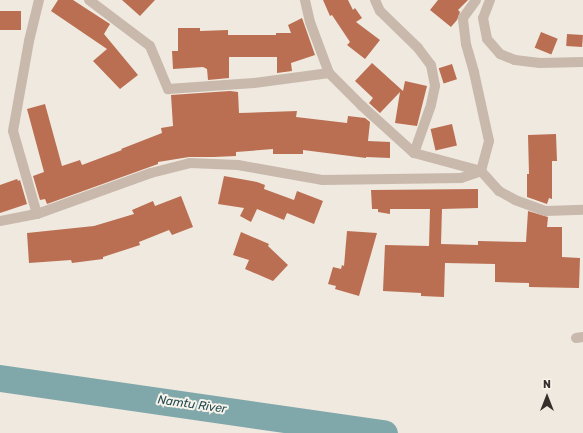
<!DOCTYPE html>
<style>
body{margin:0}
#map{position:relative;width:583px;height:433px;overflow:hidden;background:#f0e9df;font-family:Rubik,sans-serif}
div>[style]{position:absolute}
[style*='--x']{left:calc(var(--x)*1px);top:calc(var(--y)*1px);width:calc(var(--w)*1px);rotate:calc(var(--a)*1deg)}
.river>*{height:27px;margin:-13.5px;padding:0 13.5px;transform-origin:13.5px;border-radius:13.5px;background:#80a8ab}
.building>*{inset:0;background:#ba6f53;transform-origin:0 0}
.minor>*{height:10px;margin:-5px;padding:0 5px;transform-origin:5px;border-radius:5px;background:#c8b9ac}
.tertiary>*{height:10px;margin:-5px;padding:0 5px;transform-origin:5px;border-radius:5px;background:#c8b9ac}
span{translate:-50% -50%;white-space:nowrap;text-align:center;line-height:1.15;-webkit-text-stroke:4px #f8f3eb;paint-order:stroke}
.water-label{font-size:12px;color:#234f54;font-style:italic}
.north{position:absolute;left:527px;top:377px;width:40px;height:40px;-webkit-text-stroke:3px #f8f3eb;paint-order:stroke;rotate:0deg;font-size:11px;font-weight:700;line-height:16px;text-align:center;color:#362e2a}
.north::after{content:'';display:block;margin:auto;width:14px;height:18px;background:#362e2a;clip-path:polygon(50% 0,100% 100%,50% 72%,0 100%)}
</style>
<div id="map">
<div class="river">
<i style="--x:0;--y:378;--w:388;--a:8.2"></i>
</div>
<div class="building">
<i style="clip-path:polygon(58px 0,73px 0,110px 24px,104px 34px,138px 75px,120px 89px,93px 61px,107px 49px,51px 11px)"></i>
<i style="clip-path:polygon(122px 0,155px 0,140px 16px)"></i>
<i style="clip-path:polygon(323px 0,348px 0,353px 10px,355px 8px,362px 18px,356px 22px,380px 40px,365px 59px,347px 45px,350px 42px,332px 15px,330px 16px)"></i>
<i style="clip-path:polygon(438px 0,468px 0,458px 10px,460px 12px,457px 20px,451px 27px,430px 10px)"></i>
<i style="left:0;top:11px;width:21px;height:19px"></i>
<i style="clip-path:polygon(302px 18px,315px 55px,291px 63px,292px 71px,277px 73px,277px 57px,229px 57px,229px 78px,208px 80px,207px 69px,203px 67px,173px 69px,172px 51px,178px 51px,178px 28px,200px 28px,200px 31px,228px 30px,228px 35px,276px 35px,276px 33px,291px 33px,288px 25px)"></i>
<i style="left:541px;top:32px;width:18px;height:17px;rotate:22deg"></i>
<i style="left:567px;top:34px;width:16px;height:12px;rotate:4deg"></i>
<i style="clip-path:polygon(372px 63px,403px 91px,405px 81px,427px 86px,417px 126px,395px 123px,400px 92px,380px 113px,369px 103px,373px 98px,355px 81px)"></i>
<i style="left:452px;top:64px;width:16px;height:14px;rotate:72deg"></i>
<i style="clip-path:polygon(230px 91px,238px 92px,239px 113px,297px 111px,296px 117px,347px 123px,348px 116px,365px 118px,370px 122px,368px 141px,390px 142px,390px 158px,366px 157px,366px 158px,303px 150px,303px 154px,273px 154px,273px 149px,236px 152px,236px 156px,214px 157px,189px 157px,158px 162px,158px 164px,47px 204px,45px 199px,40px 200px,33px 176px,44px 172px,27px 109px,45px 104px,62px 166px,80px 160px,82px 165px,122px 150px,121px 149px,162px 133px,161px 128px,173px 126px,171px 95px)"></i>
<i style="left:452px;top:124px;width:22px;height:22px;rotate:77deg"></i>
<i style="clip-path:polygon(556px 134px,557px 161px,552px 161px,552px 199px,549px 198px,547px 204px,527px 197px,527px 174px,529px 174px,528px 135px)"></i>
<i style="clip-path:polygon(224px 176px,257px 182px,265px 185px,264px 189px,294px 200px,297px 191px,323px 201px,314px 224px,287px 213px,284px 220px,257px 209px,251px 222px,240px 216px,244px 208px,218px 204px)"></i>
<i style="clip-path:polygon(17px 179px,18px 181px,20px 180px,27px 204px,0 213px,0 185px)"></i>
<i style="clip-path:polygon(478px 189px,478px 208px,442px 209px,441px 244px,478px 245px,478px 241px,526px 242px,528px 211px,548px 217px,547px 227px,562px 227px,562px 257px,580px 258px,579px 288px,529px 287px,529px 283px,495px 282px,495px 264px,445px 263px,444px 297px,421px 296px,421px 293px,383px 291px,385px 245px,429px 246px,430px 209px,390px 209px,390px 214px,378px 212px,378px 209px,372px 209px,371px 190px)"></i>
<i style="clip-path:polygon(181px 196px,193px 227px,172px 235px,169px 230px,139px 242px,140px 245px,103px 257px,103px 259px,72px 263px,71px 260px,29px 263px,27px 233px,94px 226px,134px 214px,132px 210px,153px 201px,155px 206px)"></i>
<i style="clip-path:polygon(347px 231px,377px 233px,359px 296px,335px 289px,336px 286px,328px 284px,333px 267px,341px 269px,342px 265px,344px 266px)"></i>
<i style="clip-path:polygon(241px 232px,269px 244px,268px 246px,288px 265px,273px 281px,245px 269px,249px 260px,233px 255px)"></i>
</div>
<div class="minor">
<i style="--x:89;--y:0;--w:76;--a:37"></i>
<i style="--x:150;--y:46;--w:47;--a:67.3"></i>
<i style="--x:168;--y:89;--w:86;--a:-4"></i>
<i style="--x:254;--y:83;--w:76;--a:-7.6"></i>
<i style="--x:329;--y:73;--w:54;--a:-110.4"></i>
<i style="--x:310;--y:22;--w:23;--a:-103"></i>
<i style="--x:375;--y:0;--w:12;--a:66"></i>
<i style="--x:380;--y:11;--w:53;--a:44.2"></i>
<i style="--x:418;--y:48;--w:21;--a:53"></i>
<i style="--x:431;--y:65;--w:21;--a:79"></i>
<i style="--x:435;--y:86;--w:19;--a:102"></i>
<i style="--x:431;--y:105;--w:51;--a:109.5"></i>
<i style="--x:490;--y:0;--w:19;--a:111"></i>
<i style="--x:483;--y:18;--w:21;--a:79"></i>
<i style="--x:487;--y:39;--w:20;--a:49"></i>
<i style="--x:500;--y:54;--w:16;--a:22"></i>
<i style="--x:515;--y:60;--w:25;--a:7"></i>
<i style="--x:540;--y:63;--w:43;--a:-1.3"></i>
<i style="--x:329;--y:73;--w:47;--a:45"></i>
<i style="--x:362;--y:106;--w:70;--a:42.1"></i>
<i style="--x:414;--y:153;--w:69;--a:15"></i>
<i style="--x:481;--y:171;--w:27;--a:48"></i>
<i style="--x:499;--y:191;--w:18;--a:29"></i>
<i style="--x:515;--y:200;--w:33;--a:20"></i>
<i style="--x:546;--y:211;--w:37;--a:-2"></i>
<i style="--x:37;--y:214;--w:86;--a:-106.1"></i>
<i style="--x:13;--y:131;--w:91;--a:-79.9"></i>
<i style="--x:29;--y:41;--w:42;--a:-76.3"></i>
<i style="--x:576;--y:338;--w:7;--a:-8"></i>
</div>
<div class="tertiary">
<i style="--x:0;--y:221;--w:38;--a:-11"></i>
<i style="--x:37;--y:214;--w:121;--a:-19.8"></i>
<i style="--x:151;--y:173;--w:40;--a:-14.4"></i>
<i style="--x:190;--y:163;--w:48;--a:2.4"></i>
<i style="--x:238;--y:165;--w:85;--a:10.1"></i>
<i style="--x:322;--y:180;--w:139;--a:-0.8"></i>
<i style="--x:461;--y:178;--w:21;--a:-19"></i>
<i style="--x:481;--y:171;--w:31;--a:-75"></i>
<i style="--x:489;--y:141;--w:71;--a:-102.3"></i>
<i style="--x:474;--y:72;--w:29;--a:-106"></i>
<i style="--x:466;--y:44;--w:26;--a:-97"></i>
<i style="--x:463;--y:18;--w:22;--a:-54"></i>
</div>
<div class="water-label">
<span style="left:192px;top:405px;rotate:8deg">Namtu River</span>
</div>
<div class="north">N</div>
</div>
